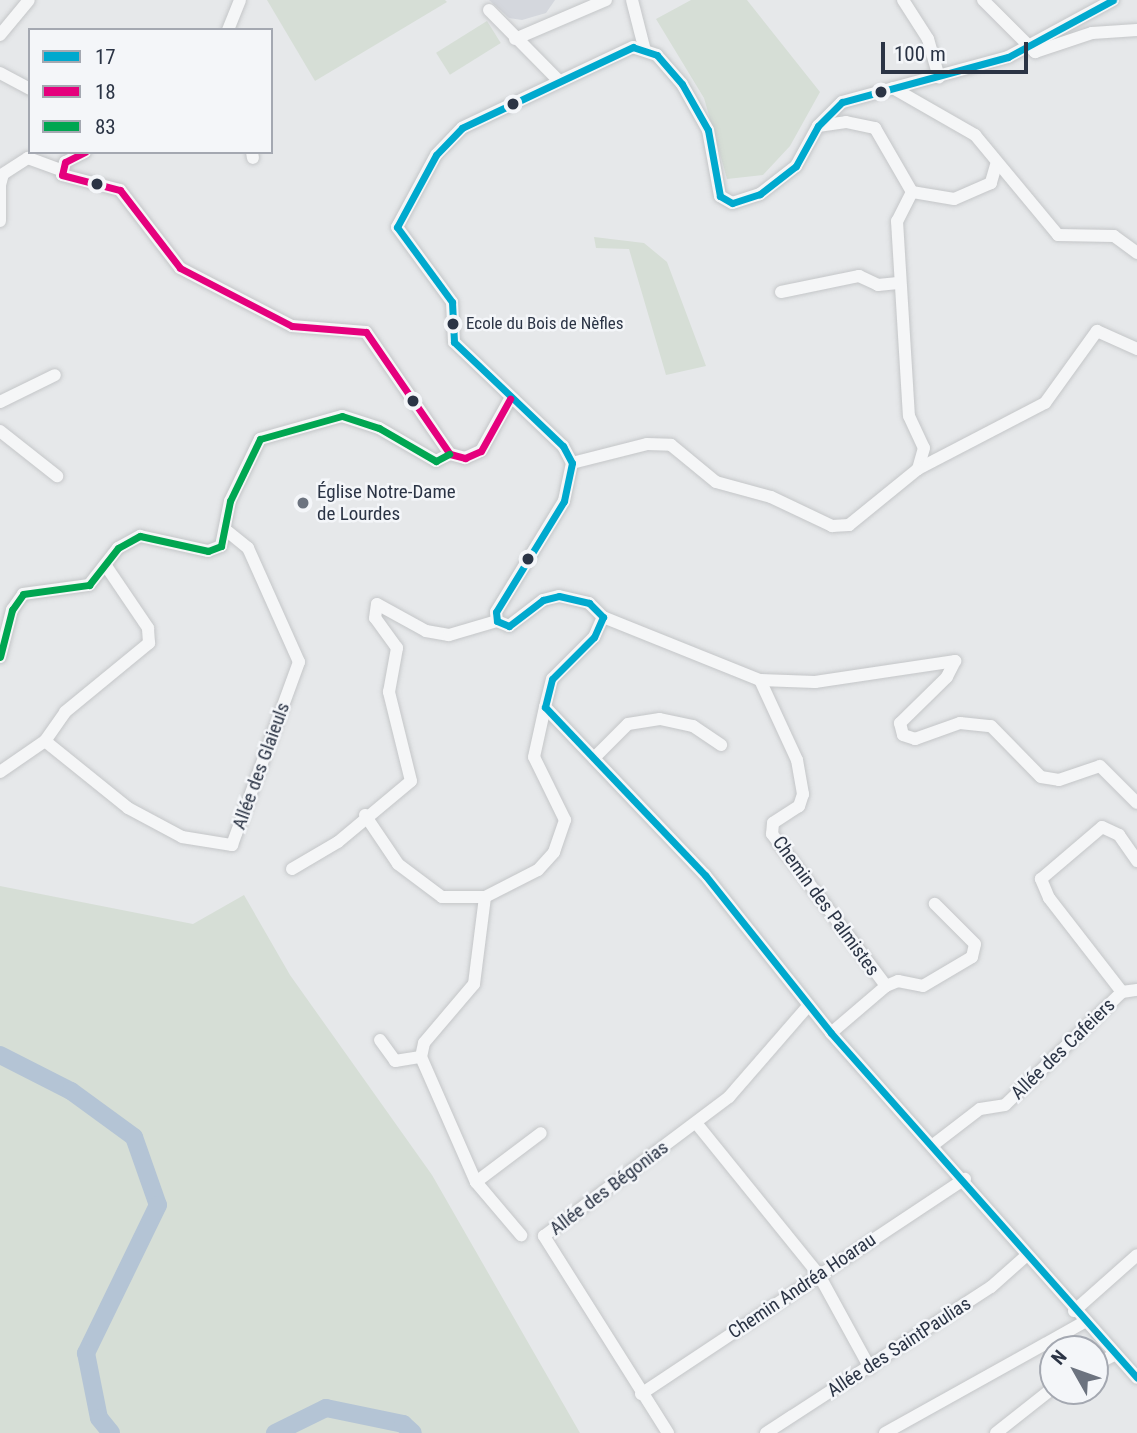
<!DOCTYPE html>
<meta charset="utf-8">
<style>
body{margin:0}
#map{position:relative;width:1137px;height:1433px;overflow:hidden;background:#e6e8ea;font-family:"Roboto Condensed",sans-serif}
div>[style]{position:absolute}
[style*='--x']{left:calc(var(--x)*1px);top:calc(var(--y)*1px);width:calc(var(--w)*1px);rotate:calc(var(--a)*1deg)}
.built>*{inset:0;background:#d4d7dd}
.green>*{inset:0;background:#d6ded6;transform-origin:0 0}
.river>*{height:18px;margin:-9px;padding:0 9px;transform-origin:9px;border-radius:9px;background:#b4c4d5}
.roads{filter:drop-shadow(0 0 2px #c4c6c8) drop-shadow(0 0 2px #c4c6c8)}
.street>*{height:12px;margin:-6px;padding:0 6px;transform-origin:6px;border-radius:6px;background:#f5f6f7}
.bus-1>*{height:7px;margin:-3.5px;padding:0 3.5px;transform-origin:3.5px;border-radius:3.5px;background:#00a9ce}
.bus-2>*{height:7px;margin:-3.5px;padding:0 3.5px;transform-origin:3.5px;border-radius:3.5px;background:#e5007d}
.bus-3>*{height:7px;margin:-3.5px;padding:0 3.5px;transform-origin:3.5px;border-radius:3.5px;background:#00a651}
.dots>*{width:19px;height:19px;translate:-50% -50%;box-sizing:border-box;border:4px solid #f4f6f9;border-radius:50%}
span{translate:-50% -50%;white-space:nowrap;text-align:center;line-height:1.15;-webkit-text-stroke:5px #f4f6f9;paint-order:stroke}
.bus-label{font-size:17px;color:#2b3445}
.left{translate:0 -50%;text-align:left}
.poi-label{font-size:19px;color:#2b3445}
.street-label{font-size:19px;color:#2b3445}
.legend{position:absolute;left:28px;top:28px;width:245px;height:126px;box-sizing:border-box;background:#f4f6f9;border:2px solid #a4a8b1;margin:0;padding:9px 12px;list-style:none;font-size:21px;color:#2b3445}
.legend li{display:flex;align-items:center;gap:14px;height:35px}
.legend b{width:35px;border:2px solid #a4a8b1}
.north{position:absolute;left:1039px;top:1335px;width:70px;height:70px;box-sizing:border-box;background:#f4f6f9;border:2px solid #a4a8b1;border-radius:50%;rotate:310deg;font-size:19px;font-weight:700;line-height:28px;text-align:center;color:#2b3445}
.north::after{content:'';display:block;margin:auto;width:24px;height:32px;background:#6c737f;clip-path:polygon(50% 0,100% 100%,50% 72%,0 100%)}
.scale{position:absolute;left:881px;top:42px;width:147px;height:32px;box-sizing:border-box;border:4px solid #2b3445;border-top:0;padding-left:9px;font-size:21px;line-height:24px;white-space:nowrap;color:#2b3445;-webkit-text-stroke:5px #f4f6f9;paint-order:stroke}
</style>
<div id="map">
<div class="built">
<i style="clip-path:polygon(489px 0,555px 0,546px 13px,522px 20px,509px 18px)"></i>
</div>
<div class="green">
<i style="clip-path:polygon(267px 0,445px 0,447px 2px,315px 81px)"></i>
<i style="clip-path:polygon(691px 0,747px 0,820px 92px,790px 146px,763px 175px,727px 179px,704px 98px,656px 19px)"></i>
<i style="left:487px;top:21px;width:26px;height:60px;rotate:58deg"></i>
<i style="clip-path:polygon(594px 237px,644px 243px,667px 262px,706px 366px,666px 375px,629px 249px,596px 248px)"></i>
<i style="clip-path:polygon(0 886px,193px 924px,244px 895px,290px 975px,432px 1175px,580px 1433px,0 1433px)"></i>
</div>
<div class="river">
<i style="--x:0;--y:1055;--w:80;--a:26.9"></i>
<i style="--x:71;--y:1091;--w:78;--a:36.1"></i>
<i style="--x:134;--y:1137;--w:72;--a:70.6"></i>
<i style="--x:158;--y:1205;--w:165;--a:115.9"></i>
<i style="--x:86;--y:1353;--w:66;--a:78.7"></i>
<i style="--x:99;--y:1418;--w:19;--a:51"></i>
<i style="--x:275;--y:1433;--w:57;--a:-26.1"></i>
<i style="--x:326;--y:1408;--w:79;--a:11.7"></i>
<i style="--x:403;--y:1424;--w:13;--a:42"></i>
</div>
<div class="roads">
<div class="street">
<i style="--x:632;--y:0;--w:49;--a:75.7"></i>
<i style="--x:903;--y:0;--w:46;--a:57.3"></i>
<i style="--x:928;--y:39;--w:40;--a:74"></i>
<i style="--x:983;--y:0;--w:74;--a:45"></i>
<i style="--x:1035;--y:52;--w:60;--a:-18.4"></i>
<i style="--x:1092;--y:33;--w:45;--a:-3.8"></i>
<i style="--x:1113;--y:0;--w:119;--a:151.5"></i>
<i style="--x:1008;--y:57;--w:172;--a:164.8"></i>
<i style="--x:842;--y:102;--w:34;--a:135"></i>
<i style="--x:818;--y:126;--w:46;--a:118.8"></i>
<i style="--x:796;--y:166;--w:46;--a:142.1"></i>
<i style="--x:760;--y:194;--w:29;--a:162"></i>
<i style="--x:732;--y:203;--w:14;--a:-150"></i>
<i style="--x:720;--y:196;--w:67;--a:-100.3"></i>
<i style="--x:708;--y:130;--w:53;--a:-119.5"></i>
<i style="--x:682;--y:84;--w:38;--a:-131"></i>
<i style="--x:657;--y:55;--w:25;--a:-162"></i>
<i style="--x:633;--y:47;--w:189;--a:154.7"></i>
<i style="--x:462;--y:128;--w:37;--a:134"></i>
<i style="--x:436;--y:155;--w:82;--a:118.4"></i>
<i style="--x:397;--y:227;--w:93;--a:53.7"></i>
<i style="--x:452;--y:302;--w:40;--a:87.1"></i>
<i style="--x:454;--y:342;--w:151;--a:43.7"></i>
<i style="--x:563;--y:446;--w:19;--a:62"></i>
<i style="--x:572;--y:463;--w:39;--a:102"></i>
<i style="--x:564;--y:501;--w:130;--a:121.5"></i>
<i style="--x:496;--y:612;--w:9;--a:84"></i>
<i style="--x:497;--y:621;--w:13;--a:23"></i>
<i style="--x:509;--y:626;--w:43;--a:-37.4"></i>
<i style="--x:543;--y:600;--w:16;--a:-14"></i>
<i style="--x:559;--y:596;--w:31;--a:13"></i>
<i style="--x:589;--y:603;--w:20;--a:45"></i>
<i style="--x:603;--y:617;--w:22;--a:114"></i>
<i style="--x:594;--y:637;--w:59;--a:135"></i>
<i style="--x:552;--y:679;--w:29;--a:104"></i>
<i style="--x:545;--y:707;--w:232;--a:46.4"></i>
<i style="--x:705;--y:875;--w:202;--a:51.4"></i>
<i style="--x:831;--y:1033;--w:461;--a:48.4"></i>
<i style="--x:489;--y:10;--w:98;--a:45.4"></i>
<i style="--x:228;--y:30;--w:32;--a:-68"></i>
<i style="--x:0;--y:35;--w:45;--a:-50.4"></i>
<i style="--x:515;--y:39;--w:99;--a:-23.2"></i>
<i style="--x:0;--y:73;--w:34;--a:28"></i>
<i style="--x:893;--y:88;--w:95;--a:29.8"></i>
<i style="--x:975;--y:135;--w:130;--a:50.3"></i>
<i style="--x:1058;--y:235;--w:56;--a:1"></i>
<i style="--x:1114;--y:236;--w:29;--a:36"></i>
<i style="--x:818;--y:126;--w:28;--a:-8"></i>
<i style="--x:846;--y:122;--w:30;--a:12"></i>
<i style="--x:875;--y:128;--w:74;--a:60"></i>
<i style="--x:85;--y:152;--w:22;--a:153"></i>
<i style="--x:65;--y:162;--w:13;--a:103"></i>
<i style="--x:62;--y:175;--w:60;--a:14.5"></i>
<i style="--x:120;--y:190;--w:98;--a:52.4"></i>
<i style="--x:180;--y:268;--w:126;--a:27.4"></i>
<i style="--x:292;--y:326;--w:74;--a:4.6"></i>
<i style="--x:366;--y:332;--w:148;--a:55.5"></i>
<i style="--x:450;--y:454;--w:16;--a:15"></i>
<i style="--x:465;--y:458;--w:17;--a:-24"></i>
<i style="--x:481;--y:451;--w:60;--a:-60.9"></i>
<i style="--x:252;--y:152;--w:6;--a:81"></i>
<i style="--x:996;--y:165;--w:19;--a:106"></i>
<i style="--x:991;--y:183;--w:40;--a:156.6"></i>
<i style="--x:954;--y:199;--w:43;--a:-170.5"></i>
<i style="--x:912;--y:192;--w:33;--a:117"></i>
<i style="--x:897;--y:221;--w:195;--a:86.5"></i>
<i style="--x:909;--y:416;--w:35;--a:65"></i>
<i style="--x:924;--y:448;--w:22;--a:106"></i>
<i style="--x:918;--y:469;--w:143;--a:-27.5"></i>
<i style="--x:1045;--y:403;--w:89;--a:-54.2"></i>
<i style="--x:1097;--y:331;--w:44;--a:24.2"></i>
<i style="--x:0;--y:185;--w:11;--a:-75"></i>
<i style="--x:3;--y:174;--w:30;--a:-33"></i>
<i style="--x:28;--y:158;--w:33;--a:20"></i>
<i style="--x:0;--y:186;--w:35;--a:90"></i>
<i style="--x:781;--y:292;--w:80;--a:-11.6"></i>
<i style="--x:859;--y:276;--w:21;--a:25"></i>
<i style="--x:878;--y:285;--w:20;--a:-6"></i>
<i style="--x:0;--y:402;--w:61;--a:-26.1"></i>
<i style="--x:0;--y:431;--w:73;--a:38.3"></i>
<i style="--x:572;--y:463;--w:77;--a:-14.2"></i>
<i style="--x:647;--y:444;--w:24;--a:2"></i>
<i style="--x:671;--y:445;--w:58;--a:39.4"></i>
<i style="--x:716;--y:482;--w:57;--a:15.3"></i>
<i style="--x:771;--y:497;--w:68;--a:25.4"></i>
<i style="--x:832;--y:526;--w:17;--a:-3"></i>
<i style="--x:849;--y:525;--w:89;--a:-39.1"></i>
<i style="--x:603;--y:617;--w:169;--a:21.9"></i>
<i style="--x:760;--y:680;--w:88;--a:65.2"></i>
<i style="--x:797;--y:760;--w:35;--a:80"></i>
<i style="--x:803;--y:794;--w:13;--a:108"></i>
<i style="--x:799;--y:806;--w:31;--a:147"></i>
<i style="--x:773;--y:823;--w:11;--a:95"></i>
<i style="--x:772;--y:834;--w:190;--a:53.1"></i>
<i style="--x:0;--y:657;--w:49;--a:-75.7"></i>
<i style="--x:12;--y:610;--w:19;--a:-55"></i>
<i style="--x:23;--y:594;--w:67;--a:-7.8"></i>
<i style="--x:89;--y:585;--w:47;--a:-51.9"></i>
<i style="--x:118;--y:548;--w:25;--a:-29"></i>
<i style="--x:140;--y:536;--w:70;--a:12.4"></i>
<i style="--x:208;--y:551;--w:14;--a:-21"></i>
<i style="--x:221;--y:546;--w:46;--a:-78.7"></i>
<i style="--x:230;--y:501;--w:69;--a:-64.2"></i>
<i style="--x:260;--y:439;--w:85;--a:-15.7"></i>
<i style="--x:342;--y:416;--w:39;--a:18"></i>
<i style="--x:379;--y:428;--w:66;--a:30.1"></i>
<i style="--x:436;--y:461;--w:16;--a:-27"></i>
<i style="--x:760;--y:680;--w:55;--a:2.1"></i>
<i style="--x:815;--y:682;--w:142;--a:-8.5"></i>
<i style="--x:955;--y:661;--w:18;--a:117"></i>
<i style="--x:947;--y:677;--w:66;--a:135.6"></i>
<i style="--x:900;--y:723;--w:12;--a:76"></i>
<i style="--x:903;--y:735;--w:13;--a:18"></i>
<i style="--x:915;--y:739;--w:48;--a:-19.6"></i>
<i style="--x:960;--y:723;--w:31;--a:6"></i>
<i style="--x:991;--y:726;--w:71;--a:45.6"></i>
<i style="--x:1041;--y:777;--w:18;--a:9"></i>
<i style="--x:1059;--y:780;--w:43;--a:-18.9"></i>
<i style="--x:1100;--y:766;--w:52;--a:45"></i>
<i style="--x:45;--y:741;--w:107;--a:38.9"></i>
<i style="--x:128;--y:808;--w:61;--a:28.2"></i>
<i style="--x:182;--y:837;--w:51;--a:9.1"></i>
<i style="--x:232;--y:845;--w:195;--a:-69.9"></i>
<i style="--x:299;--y:662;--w:125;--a:-114.1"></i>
<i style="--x:248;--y:548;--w:26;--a:-141"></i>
<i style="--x:594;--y:758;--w:48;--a:-45"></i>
<i style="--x:628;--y:724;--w:32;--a:-9"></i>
<i style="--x:660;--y:719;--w:34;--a:12"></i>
<i style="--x:693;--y:726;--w:34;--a:34"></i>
<i style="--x:0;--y:772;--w:55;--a:-34.6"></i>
<i style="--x:45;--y:741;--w:35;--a:-55"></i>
<i style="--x:65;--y:712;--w:109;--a:-39.4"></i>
<i style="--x:149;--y:643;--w:15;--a:-94"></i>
<i style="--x:148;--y:628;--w:75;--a:-124.1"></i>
<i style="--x:365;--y:815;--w:59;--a:56"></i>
<i style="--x:398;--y:864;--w:55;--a:36.9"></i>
<i style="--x:442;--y:897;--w:43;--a:0"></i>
<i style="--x:485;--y:897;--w:59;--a:-27"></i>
<i style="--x:538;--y:870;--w:24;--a:-48"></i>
<i style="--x:554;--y:852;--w:34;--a:-71"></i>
<i style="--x:565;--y:820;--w:70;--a:-116.2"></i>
<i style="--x:534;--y:757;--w:51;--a:-77.6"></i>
<i style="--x:292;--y:869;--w:53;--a:-30.4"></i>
<i style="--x:338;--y:842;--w:95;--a:-39.9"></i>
<i style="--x:411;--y:781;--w:92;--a:-103.9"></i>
<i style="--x:389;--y:692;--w:45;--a:-79.7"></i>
<i style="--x:397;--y:648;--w:37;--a:-126"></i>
<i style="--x:375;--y:618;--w:14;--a:-82"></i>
<i style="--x:377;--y:604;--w:56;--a:28.9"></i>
<i style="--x:426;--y:631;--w:23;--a:10"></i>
<i style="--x:449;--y:635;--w:50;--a:-16.3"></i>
<i style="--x:485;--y:897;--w:88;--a:97.2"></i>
<i style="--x:474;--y:984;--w:77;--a:130.3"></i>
<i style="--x:424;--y:1043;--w:14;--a:102"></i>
<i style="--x:421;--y:1057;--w:137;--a:66.3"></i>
<i style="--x:476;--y:1182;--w:70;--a:49.7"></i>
<i style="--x:1122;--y:992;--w:119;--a:-127.8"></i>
<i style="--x:1049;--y:898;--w:21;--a:-113"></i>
<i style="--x:1041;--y:879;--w:80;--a:-40.4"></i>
<i style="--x:1102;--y:827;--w:19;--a:25"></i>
<i style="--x:1119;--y:835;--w:32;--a:55"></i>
<i style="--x:831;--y:1033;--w:72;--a:-40.5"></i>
<i style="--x:886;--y:986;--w:13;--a:-23"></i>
<i style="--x:898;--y:981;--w:25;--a:11"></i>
<i style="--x:923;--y:986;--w:57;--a:-30.6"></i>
<i style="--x:972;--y:957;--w:13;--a:-77"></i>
<i style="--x:975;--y:944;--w:57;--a:-135"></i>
<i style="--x:380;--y:1040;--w:26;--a:54"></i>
<i style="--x:395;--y:1061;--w:26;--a:-9"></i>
<i style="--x:696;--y:1123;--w:196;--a:51"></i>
<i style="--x:819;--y:1275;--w:106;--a:61.3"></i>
<i style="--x:933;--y:1145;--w:59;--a:-37.5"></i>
<i style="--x:980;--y:1109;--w:25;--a:-9"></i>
<i style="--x:1005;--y:1105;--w:163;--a:-44"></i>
<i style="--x:1122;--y:992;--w:15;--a:-8"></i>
<i style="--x:476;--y:1182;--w:81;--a:-37"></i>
<i style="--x:1074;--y:1311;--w:84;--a:-41.6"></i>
<i style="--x:1095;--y:1365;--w:21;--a:-28"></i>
<i style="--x:641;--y:1394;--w:389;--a:-33.6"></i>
<i style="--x:668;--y:1433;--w:233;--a:-122.2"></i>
<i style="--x:544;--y:1236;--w:231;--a:-36.9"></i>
<i style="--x:729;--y:1097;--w:121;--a:-49"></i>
<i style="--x:766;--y:1433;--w:268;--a:-33"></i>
<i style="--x:991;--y:1287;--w:48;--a:-41.6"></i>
<i style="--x:885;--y:1433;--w:227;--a:-29.1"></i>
<i style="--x:996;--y:1433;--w:73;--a:-38.3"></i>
</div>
</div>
<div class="bus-1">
<i style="--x:1113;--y:0;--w:119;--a:151.5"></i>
<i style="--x:1008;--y:57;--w:172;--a:164.8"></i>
<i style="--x:842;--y:102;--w:34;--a:135"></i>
<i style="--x:818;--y:126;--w:46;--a:118.8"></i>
<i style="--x:796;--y:166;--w:46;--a:142.1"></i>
<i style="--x:760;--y:194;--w:29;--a:162"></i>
<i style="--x:732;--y:203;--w:14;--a:-150"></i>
<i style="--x:720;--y:196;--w:67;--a:-100.3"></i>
<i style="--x:708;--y:130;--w:53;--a:-119.5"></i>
<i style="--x:682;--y:84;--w:38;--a:-131"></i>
<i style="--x:657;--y:55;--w:25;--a:-162"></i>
<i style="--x:633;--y:47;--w:189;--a:154.7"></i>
<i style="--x:462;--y:128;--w:37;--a:134"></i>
<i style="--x:436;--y:155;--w:82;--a:118.4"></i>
<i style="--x:397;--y:227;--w:93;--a:53.7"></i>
<i style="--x:452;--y:302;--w:40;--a:87.1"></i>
<i style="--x:454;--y:342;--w:151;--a:43.7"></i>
<i style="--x:563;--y:446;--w:19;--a:62"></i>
<i style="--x:572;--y:463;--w:39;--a:102"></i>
<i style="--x:564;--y:501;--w:130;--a:121.5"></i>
<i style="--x:496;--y:612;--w:9;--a:84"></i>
<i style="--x:497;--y:621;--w:13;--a:23"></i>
<i style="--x:509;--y:626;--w:43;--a:-37.4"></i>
<i style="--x:543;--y:600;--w:16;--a:-14"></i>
<i style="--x:559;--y:596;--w:31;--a:13"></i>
<i style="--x:589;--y:603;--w:20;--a:45"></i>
<i style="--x:603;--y:617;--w:22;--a:114"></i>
<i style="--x:594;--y:637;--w:59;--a:135"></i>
<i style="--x:552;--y:679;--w:29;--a:104"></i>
<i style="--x:545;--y:707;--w:232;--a:46.4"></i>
<i style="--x:705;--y:875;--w:202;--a:51.4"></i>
<i style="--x:831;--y:1033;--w:461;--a:48.4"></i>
</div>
<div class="bus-2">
<i style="--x:85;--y:152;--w:22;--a:153"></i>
<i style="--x:65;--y:162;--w:13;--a:103"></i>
<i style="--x:62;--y:175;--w:60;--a:14.5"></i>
<i style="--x:120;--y:190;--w:98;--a:52.4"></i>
<i style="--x:180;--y:268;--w:126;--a:27.4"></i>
<i style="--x:292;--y:326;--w:74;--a:4.6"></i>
<i style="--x:366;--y:332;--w:148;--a:55.5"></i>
<i style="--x:450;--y:454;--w:16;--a:15"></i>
<i style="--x:465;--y:458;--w:17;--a:-24"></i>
<i style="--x:481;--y:451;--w:60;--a:-60.9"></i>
</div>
<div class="bus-3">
<i style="--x:0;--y:657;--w:49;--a:-75.7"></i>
<i style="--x:12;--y:610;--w:19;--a:-55"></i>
<i style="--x:23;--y:594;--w:67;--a:-7.8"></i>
<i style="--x:89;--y:585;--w:47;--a:-51.9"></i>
<i style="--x:118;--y:548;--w:25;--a:-29"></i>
<i style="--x:140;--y:536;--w:70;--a:12.4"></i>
<i style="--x:208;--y:551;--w:14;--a:-21"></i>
<i style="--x:221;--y:546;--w:46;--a:-78.7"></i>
<i style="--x:230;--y:501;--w:69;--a:-64.2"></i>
<i style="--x:260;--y:439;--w:85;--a:-15.7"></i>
<i style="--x:342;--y:416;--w:39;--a:18"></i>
<i style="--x:379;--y:428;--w:66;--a:30.1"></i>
<i style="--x:436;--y:461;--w:15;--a:-28"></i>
</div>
<div class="dots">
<i style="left:881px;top:92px;background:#2b3445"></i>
<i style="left:513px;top:104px;background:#2b3445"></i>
<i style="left:97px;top:184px;background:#2b3445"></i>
<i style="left:453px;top:324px;background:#2b3445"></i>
<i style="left:413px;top:401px;background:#2b3445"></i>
<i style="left:303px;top:503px;background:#6c737f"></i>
<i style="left:528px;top:559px;background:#2b3445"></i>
</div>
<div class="bus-label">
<span class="left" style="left:466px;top:324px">Ecole du Bois de Nèfles</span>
</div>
<div class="poi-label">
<span class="left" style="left:317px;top:503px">Église Notre-Dame<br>de Lourdes</span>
</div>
<div class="street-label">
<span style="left:261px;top:766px;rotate:-70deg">Allée des Glaieuls</span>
<span style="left:826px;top:906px;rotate:54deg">Chemin des Palmistes</span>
<span style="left:1063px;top:1049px;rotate:-44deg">Allée des Cafeiers</span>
<span style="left:609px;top:1188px;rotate:-37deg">Allée des Bégonias</span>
<span style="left:802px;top:1286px;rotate:-34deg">Chemin Andréa Hoarau</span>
<span style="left:899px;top:1347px;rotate:-33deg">Allée des SaintPaulias</span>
</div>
<ul class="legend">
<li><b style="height:9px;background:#00a9ce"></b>17</li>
<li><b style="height:9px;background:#e5007d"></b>18</li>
<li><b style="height:9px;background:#00a651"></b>83</li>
</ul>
<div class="north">N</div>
<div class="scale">100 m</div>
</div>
